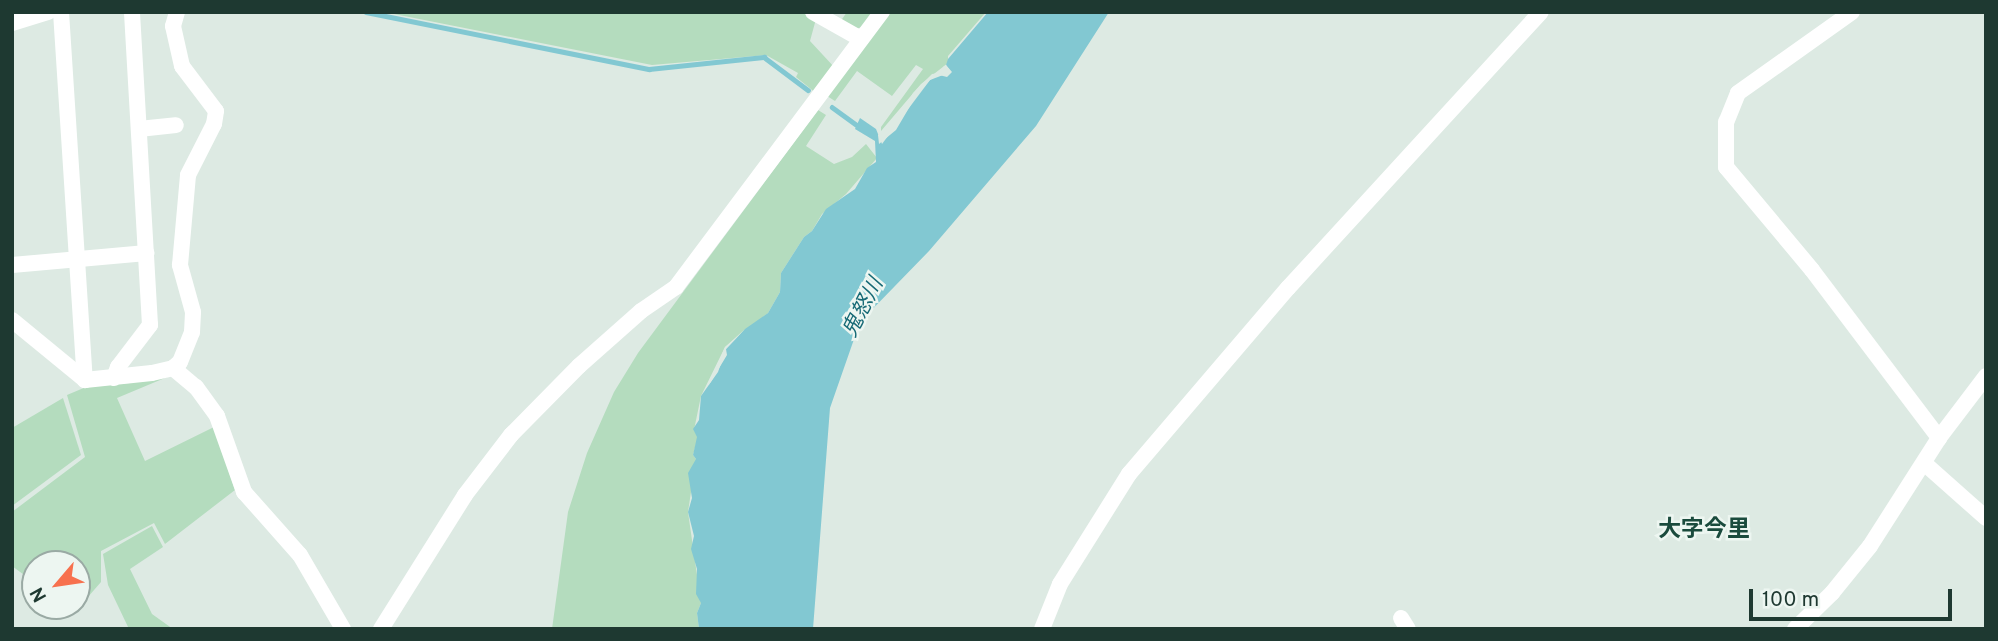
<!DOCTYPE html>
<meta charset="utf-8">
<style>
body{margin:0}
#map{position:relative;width:1998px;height:641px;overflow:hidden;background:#ddeae3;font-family:Overpass,"Noto Sans JP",sans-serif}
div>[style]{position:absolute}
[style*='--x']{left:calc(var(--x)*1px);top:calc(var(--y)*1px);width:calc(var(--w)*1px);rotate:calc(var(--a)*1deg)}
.green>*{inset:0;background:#b4dcbe}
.water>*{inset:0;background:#82c8d2}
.pier>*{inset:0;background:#ddeae3}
.stream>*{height:4.5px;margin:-2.25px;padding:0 2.25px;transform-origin:2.25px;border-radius:2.25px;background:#82c8d2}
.minor>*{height:16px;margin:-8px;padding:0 8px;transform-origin:8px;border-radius:8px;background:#fff}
span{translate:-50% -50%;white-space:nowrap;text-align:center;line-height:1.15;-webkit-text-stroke:5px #edf6f1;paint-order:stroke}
.water-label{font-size:21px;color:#176a76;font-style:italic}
.quarter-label{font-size:23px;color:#1a4b3d;font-weight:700}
.frame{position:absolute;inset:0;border:14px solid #1e3931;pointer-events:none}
.north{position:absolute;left:21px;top:550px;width:70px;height:70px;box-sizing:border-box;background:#edf6f1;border:2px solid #9aaaa4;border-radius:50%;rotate:241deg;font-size:19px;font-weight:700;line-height:28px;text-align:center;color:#1e3931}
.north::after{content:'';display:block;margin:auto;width:24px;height:32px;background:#f7714e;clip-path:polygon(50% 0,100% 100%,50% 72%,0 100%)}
.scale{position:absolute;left:1749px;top:589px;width:203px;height:32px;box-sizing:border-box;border:4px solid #1e3931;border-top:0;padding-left:9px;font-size:21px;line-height:24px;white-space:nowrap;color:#1e3931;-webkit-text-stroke:5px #edf6f1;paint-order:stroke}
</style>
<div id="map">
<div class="green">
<i style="clip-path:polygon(384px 12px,805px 12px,816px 19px,810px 41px,835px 68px,817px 94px,796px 77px,798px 73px,766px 55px,652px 65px)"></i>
<i style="clip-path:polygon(847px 12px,874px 12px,863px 27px,854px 29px,840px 22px)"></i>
<i style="clip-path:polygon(891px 12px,986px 12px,948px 56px,948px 63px,921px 84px,881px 131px,881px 127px,923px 69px,916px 65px,892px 96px,857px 71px,835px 101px,827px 96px)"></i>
<i style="clip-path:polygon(818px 110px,826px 115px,806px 146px,834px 164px,852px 157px,866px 144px,877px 158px,846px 194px,822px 214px,812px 231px,804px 237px,781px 273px,780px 292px,768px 313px,725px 347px,701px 396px,694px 430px,698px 437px,693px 455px,696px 459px,688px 512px,701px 603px,697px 613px,699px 629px,552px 629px,568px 512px,587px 453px,614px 392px,638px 353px)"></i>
<i style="clip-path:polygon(167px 372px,172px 375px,117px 398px,145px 461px,214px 427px,235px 490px,165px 544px,154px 523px,101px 551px,101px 582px,74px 613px,65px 606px,77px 606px,77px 564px,35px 564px,35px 583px,12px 566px,12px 512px,85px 457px,67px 395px,86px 387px,130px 383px)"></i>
<i style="clip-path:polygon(63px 398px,81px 455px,12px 506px,12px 428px)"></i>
<i style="clip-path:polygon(152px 526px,163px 547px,130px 569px,152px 614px,173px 629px,129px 629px,108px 585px,103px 554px)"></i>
</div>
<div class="water">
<i style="clip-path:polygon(988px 12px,1109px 12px,1036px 126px,929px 251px,860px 322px,830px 408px,813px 629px,699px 629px,697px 613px,701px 603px,696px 594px,697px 569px,691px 549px,694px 536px,688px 512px,692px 498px,688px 473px,696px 459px,693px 455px,697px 437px,693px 429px,699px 420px,701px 396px,718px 372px,726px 349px,745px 329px,768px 313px,780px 292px,781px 273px,804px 237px,812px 231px,826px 209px,855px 189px,867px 168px,876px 162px,875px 141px,855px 129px,860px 118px,876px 129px,882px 144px,930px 80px,951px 72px,946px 65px,948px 59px)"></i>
</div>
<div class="pier">
<i style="clip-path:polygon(946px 65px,952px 72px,947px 77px,939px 75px,930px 80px,916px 96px,896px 130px,879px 144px,878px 135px,881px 132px,883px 138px,893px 128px,913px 93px,932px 74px,946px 72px,943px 67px)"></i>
<i style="clip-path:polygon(745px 329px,726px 349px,727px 355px,709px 385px,725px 347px)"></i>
</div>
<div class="stream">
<i style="--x:366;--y:12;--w:289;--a:11.4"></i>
<i style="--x:649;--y:69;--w:116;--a:-6"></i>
<i style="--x:764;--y:57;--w:55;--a:36.9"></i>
<i style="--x:832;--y:107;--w:34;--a:36"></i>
</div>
<div class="minor">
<i style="--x:61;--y:12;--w:369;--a:86.3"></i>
<i style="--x:813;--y:12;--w:55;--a:29.4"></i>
<i style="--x:1852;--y:12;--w:140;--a:144.6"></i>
<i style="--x:1738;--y:93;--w:31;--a:112"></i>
<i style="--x:1726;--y:122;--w:45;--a:90"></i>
<i style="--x:1726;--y:167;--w:134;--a:50.1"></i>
<i style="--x:1812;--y:270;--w:211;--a:52.9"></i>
<i style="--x:12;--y:23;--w:38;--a:-17"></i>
<i style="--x:139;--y:129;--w:37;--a:-6"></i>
<i style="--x:12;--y:265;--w:135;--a:-5.1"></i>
<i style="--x:12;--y:320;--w:94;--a:39.4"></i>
<i style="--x:85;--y:380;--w:67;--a:-6"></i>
<i style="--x:152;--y:373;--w:22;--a:-13"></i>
<i style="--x:173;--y:368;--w:9;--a:-41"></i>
<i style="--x:180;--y:362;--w:32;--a:-68"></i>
<i style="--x:192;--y:332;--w:20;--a:-87"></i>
<i style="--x:193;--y:312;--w:49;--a:-105.5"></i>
<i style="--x:180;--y:265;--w:90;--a:-84.9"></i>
<i style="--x:188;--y:175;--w:57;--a:-63"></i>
<i style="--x:214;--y:124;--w:13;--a:-81"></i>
<i style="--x:216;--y:111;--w:56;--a:-127.1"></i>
<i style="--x:182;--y:66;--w:41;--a:-102.7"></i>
<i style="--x:173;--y:26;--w:15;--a:-74"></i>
<i style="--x:173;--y:368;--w:30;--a:40"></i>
<i style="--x:196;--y:387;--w:36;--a:54"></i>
<i style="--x:217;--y:416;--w:81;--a:70.4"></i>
<i style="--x:244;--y:492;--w:84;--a:48.4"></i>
<i style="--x:300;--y:555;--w:86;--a:59.8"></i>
<i style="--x:114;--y:378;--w:12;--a:-70"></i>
<i style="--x:118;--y:367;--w:53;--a:-52.7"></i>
<i style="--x:150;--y:325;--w:314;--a:-93.3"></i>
<i style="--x:1924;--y:463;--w:83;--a:41.6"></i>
<i style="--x:1401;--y:618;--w:13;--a:58"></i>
<i style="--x:381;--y:629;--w:158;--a:-57.9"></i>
<i style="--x:465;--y:495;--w:76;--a:-52.5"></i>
<i style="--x:511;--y:435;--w:97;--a:-45.4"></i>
<i style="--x:579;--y:366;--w:83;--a:-41.6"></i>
<i style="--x:641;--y:311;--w:42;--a:-34.4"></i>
<i style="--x:676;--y:287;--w:344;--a:-53.2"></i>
<i style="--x:1042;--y:629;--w:48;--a:-68.2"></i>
<i style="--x:1060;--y:584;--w:130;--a:-57.9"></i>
<i style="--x:1129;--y:474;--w:245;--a:-49.5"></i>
<i style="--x:1288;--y:288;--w:374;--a:-47.5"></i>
<i style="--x:1795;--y:629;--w:52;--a:-44.2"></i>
<i style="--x:1832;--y:593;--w:60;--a:-51"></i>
<i style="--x:1870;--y:546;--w:128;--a:-57.4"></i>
<i style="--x:1939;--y:438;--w:78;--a:-52.8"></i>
</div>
<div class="water-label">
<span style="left:864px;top:308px;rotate:-63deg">鬼怒川</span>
</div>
<div class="quarter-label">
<span style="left:1704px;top:531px">大字今里</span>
</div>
<div class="frame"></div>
<div class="north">N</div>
<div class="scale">100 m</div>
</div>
